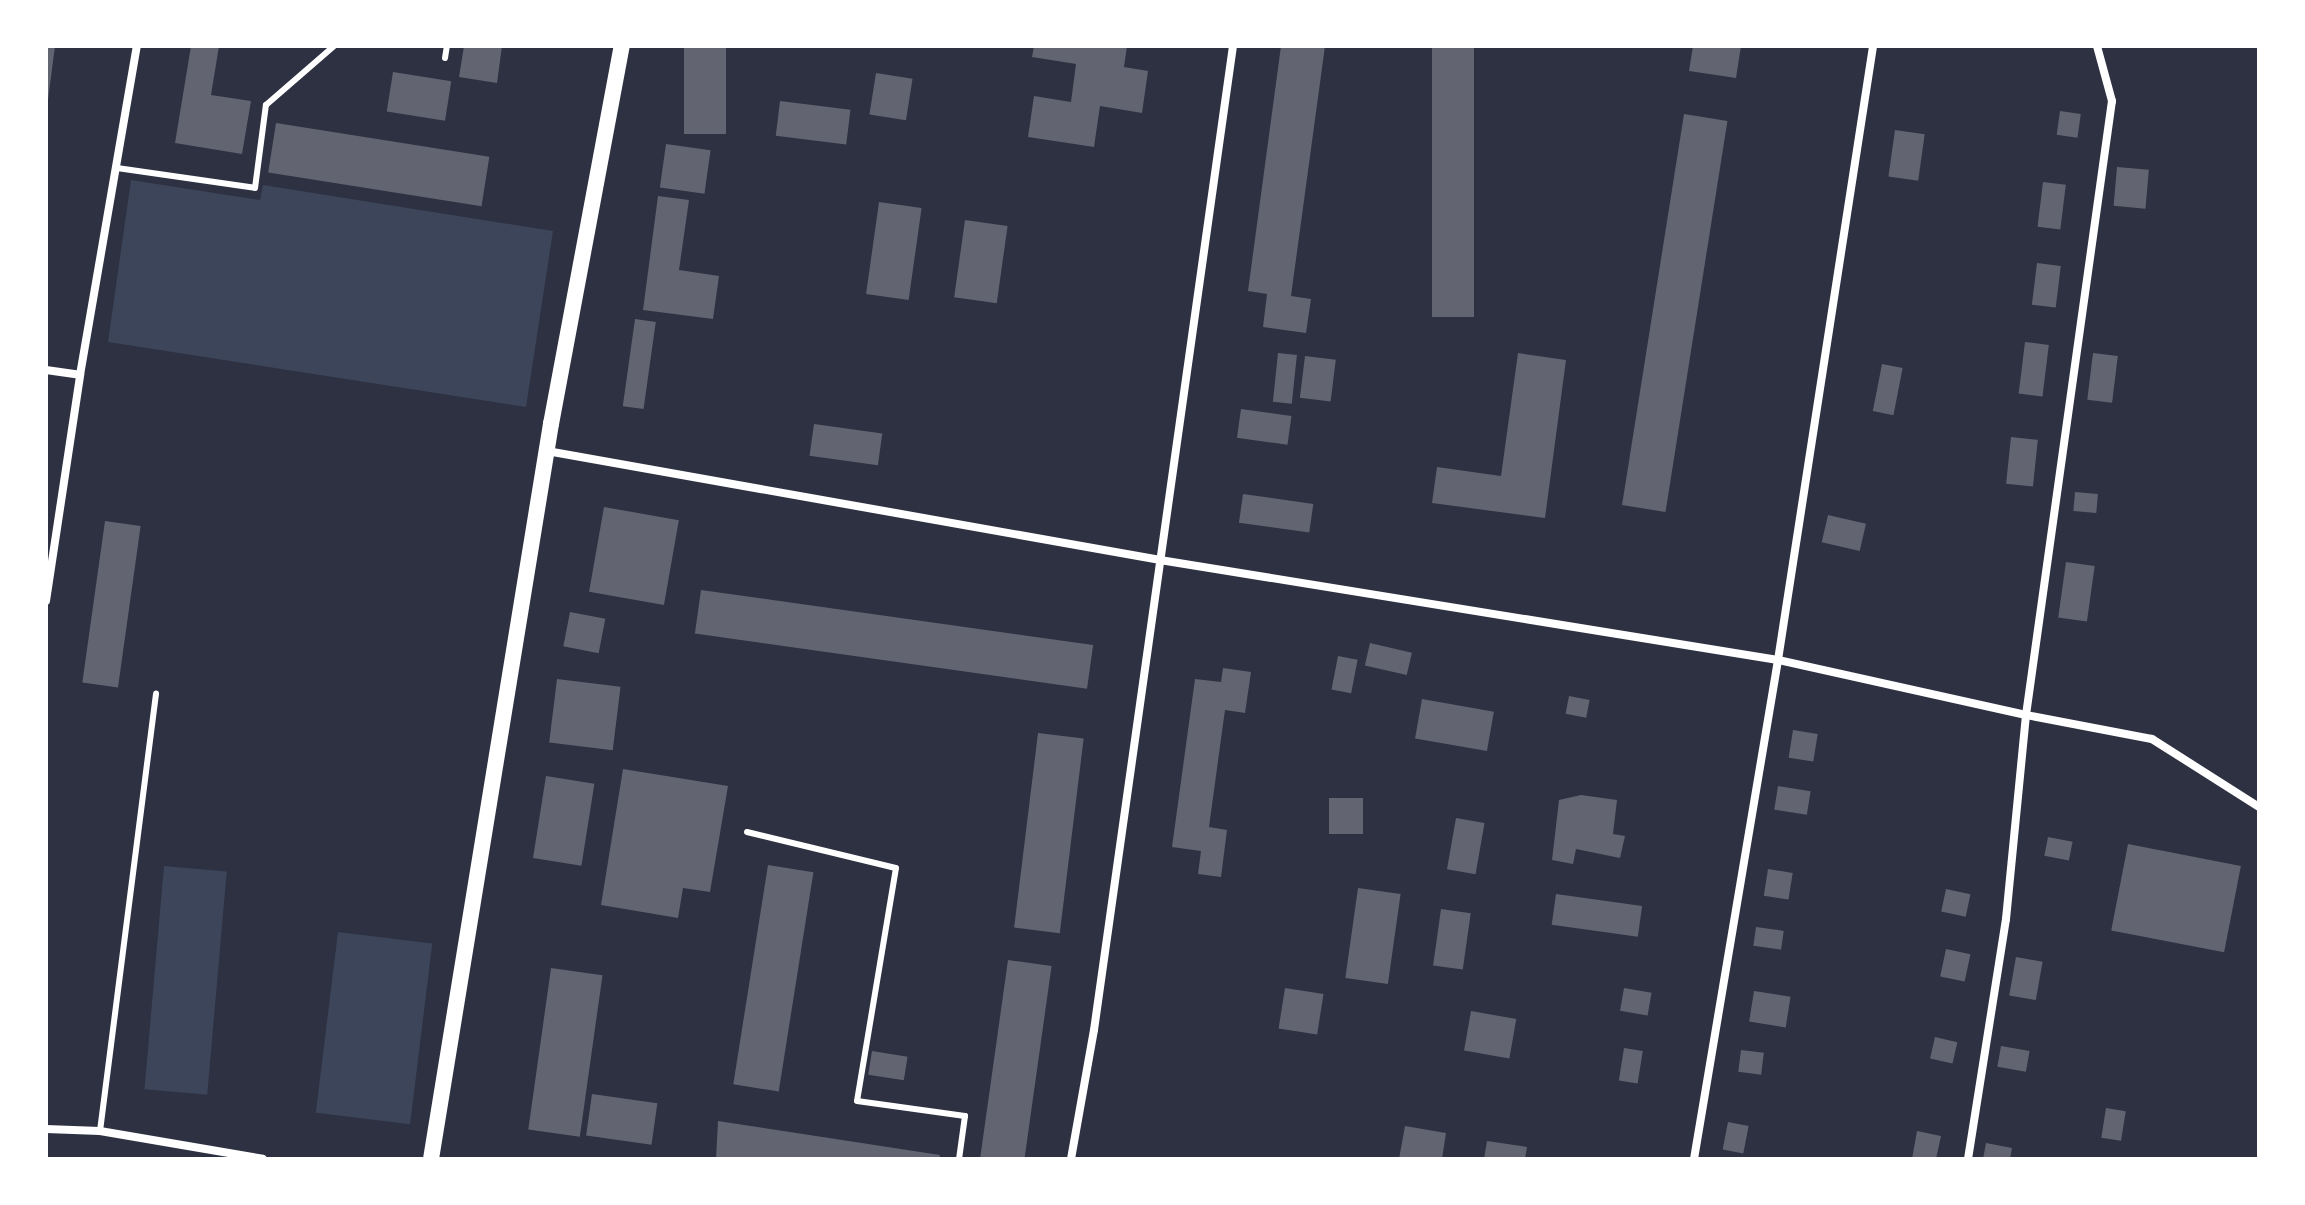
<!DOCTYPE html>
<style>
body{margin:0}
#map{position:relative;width:2305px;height:1205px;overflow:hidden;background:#2d3142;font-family:"Roboto Condensed",sans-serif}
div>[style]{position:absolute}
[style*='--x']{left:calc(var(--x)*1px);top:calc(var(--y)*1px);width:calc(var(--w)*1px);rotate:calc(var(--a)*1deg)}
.green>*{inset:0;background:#3c4559;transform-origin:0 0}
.building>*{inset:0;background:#626471;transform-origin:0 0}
.service>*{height:6px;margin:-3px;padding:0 3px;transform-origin:3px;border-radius:3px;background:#fff}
.minor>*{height:8px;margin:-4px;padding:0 4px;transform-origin:4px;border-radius:4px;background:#fff}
.secondary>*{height:16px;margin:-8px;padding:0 8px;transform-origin:8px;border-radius:8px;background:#fff}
span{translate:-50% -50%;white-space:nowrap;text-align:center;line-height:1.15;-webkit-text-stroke:7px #fff;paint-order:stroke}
.frame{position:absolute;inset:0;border:48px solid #fff;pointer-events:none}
</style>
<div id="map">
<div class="green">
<i style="clip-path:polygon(131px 180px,260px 200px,263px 185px,553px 231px,526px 407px,108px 342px)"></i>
<i style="left:164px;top:866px;width:63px;height:224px;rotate:5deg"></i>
<i style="left:338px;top:932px;width:95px;height:182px;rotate:7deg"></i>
</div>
<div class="building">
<i style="clip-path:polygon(46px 46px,55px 46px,48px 100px,46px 99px)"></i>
<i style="clip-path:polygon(191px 46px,219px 46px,211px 95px,251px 101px,242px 154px,175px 143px)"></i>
<i style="clip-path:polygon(464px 46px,502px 46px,497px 83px,459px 77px)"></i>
<i style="left:684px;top:46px;width:42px;height:88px"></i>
<i style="clip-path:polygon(1034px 46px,1127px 46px,1124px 67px,1148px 71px,1142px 113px,1100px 106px,1094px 147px,1028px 137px,1034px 96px,1071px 102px,1076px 64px,1032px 57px)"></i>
<i style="clip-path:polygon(1281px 46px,1325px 46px,1291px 296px,1311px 299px,1306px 333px,1263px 327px,1267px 294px,1248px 291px)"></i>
<i style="left:1432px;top:46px;width:42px;height:271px"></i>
<i style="clip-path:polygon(1693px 46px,1741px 46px,1736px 78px,1689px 71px)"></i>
<i style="left:393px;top:72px;width:59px;height:40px;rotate:9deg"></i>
<i style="left:876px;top:73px;width:37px;height:42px;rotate:9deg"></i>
<i style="left:780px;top:101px;width:71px;height:35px;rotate:7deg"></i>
<i style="left:2060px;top:111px;width:21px;height:24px;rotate:8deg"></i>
<i style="left:1684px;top:114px;width:44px;height:396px;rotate:9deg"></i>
<i style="left:276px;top:123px;width:216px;height:50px;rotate:9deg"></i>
<i style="left:1895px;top:130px;width:30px;height:47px;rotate:8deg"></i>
<i style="left:666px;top:144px;width:45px;height:44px;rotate:8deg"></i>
<i style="left:2117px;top:167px;width:32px;height:39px;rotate:5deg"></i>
<i style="left:2043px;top:182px;width:23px;height:45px;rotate:7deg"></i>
<i style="clip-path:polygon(658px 196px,689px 200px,679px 270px,719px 276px,713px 319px,643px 310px)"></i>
<i style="left:879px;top:202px;width:43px;height:93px;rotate:8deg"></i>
<i style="left:965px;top:220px;width:43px;height:78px;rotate:8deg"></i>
<i style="left:2037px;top:263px;width:24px;height:42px;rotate:7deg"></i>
<i style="left:635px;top:319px;width:21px;height:88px;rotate:8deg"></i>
<i style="left:2025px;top:342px;width:24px;height:52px;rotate:7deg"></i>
<i style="left:1278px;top:353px;width:19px;height:49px;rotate:6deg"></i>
<i style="clip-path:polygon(1518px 353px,1566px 360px,1545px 518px,1432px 503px,1437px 467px,1501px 476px)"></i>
<i style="left:2093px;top:353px;width:25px;height:47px;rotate:7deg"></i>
<i style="left:1305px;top:356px;width:31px;height:42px;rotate:7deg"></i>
<i style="left:1882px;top:364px;width:21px;height:48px;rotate:11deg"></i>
<i style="left:1241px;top:409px;width:51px;height:29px;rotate:8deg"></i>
<i style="left:814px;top:424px;width:69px;height:32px;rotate:8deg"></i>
<i style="left:2011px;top:437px;width:27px;height:47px;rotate:6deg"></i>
<i style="left:2075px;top:492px;width:23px;height:19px;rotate:5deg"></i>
<i style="left:1243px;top:494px;width:71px;height:29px;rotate:8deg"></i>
<i style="left:604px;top:507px;width:76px;height:86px;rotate:10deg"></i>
<i style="left:1828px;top:515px;width:39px;height:28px;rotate:13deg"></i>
<i style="left:105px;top:521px;width:36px;height:163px;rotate:8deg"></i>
<i style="left:2066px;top:562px;width:29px;height:56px;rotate:8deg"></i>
<i style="left:701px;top:590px;width:396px;height:44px;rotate:8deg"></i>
<i style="left:570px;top:612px;width:36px;height:35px;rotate:11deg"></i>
<i style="left:1370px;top:643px;width:43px;height:23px;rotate:13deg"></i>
<i style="left:1338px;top:656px;width:20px;height:34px;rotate:11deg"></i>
<i style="clip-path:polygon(1223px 668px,1251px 672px,1245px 713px,1225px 710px,1209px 827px,1227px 830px,1221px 877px,1198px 874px,1201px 851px,1172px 847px,1195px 679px,1221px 682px)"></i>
<i style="left:557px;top:679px;width:64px;height:64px;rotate:7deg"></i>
<i style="left:1569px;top:696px;width:21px;height:18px;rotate:11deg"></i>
<i style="left:1422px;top:699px;width:73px;height:40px;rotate:10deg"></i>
<i style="left:1793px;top:730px;width:25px;height:28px;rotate:9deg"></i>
<i style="left:1038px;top:733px;width:46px;height:196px;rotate:7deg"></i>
<i style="clip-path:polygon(623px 769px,728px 786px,710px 892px,683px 888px,678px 918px,601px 905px)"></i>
<i style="left:546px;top:776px;width:49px;height:83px;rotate:9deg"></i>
<i style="left:1778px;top:786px;width:33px;height:24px;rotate:9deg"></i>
<i style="clip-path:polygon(1581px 795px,1617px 800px,1613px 834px,1625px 836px,1620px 858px,1576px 849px,1573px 864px,1552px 860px,1559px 800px)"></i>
<i style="left:1329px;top:798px;width:34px;height:36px"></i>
<i style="left:1456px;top:818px;width:29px;height:52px;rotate:10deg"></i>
<i style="left:2048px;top:837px;width:25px;height:19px;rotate:11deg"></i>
<i style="left:2128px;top:844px;width:115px;height:88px;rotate:11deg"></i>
<i style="left:768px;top:865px;width:46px;height:222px;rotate:9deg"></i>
<i style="left:1768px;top:869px;width:25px;height:27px;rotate:9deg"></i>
<i style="left:1358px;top:888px;width:43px;height:91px;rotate:8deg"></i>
<i style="left:1946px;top:889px;width:25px;height:23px;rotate:12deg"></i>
<i style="left:1556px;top:894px;width:87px;height:31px;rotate:8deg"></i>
<i style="left:1441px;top:909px;width:30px;height:57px;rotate:8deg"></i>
<i style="left:1756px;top:927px;width:28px;height:19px;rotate:8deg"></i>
<i style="left:1946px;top:949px;width:25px;height:28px;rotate:12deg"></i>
<i style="left:2016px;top:957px;width:27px;height:39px;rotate:10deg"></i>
<i style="left:1008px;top:960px;width:44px;height:202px;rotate:8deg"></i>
<i style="left:551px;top:968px;width:52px;height:163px;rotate:8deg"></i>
<i style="left:1285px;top:988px;width:39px;height:41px;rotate:9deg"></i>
<i style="left:1624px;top:988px;width:28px;height:23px;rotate:10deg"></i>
<i style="left:1754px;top:991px;width:37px;height:31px;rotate:9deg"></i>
<i style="left:1471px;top:1011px;width:46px;height:40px;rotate:10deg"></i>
<i style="left:1935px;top:1037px;width:23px;height:22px;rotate:13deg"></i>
<i style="left:2001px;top:1046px;width:29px;height:21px;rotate:10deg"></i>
<i style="left:1624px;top:1048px;width:19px;height:33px;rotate:9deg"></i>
<i style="left:1741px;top:1050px;width:23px;height:22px;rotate:7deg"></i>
<i style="left:872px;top:1051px;width:36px;height:24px;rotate:9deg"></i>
<i style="left:592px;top:1094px;width:66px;height:42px;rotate:8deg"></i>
<i style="left:2106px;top:1108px;width:20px;height:30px;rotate:9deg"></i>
<i style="clip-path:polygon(718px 1121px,940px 1155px,939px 1159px,716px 1159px)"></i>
<i style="left:1728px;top:1122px;width:21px;height:28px;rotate:11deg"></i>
<i style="clip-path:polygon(1405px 1126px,1446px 1133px,1442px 1159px,1399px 1159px)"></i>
<i style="clip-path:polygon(1917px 1131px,1941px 1136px,1936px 1159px,1912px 1159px)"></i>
<i style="clip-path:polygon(1487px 1141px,1527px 1147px,1525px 1159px,1484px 1159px)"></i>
<i style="clip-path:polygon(1986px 1143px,2012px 1148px,2010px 1159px,1983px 1159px)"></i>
</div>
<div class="service">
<i style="--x:445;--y:58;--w:12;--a:-81"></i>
<i style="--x:117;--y:168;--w:139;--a:8.2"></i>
<i style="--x:255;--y:188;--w:84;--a:-82.5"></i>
<i style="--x:266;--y:105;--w:90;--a:-40.9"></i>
<i style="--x:747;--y:832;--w:153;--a:13.6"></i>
<i style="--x:896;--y:868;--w:236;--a:99.5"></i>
<i style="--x:857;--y:1101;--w:109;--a:7.9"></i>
<i style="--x:965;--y:1116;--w:43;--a:97.9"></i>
<i style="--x:100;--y:1131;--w:441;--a:-82.7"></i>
</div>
<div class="minor">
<i style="--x:46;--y:370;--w:34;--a:8"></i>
<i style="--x:547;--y:451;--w:623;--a:10.08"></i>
<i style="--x:1160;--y:560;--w:626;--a:9.19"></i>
<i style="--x:1778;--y:660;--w:254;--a:12.5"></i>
<i style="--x:2026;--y:715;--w:128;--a:10.8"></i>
<i style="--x:2152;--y:739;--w:127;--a:32.4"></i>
<i style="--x:46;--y:601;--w:229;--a:-81.4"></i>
<i style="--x:80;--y:375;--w:334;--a:-80.2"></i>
<i style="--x:46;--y:1129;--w:54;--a:2.1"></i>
<i style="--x:100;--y:1131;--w:165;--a:9.7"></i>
<i style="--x:1071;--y:1159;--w:131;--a:-79.9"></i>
<i style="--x:1094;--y:1030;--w:994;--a:-81.96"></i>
<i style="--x:1694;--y:1159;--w:506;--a:-80.44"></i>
<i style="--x:1778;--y:660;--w:621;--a:-81.2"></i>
<i style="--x:1968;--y:1159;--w:243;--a:-81"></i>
<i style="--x:2006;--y:919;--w:205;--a:-84.4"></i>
<i style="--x:2026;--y:715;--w:620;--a:-82.03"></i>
<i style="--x:2112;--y:101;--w:57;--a:-105.3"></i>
</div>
<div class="secondary">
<i style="--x:431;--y:1159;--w:745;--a:-80.73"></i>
<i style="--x:551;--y:424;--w:385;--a:-79.4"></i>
</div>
<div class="frame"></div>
</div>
